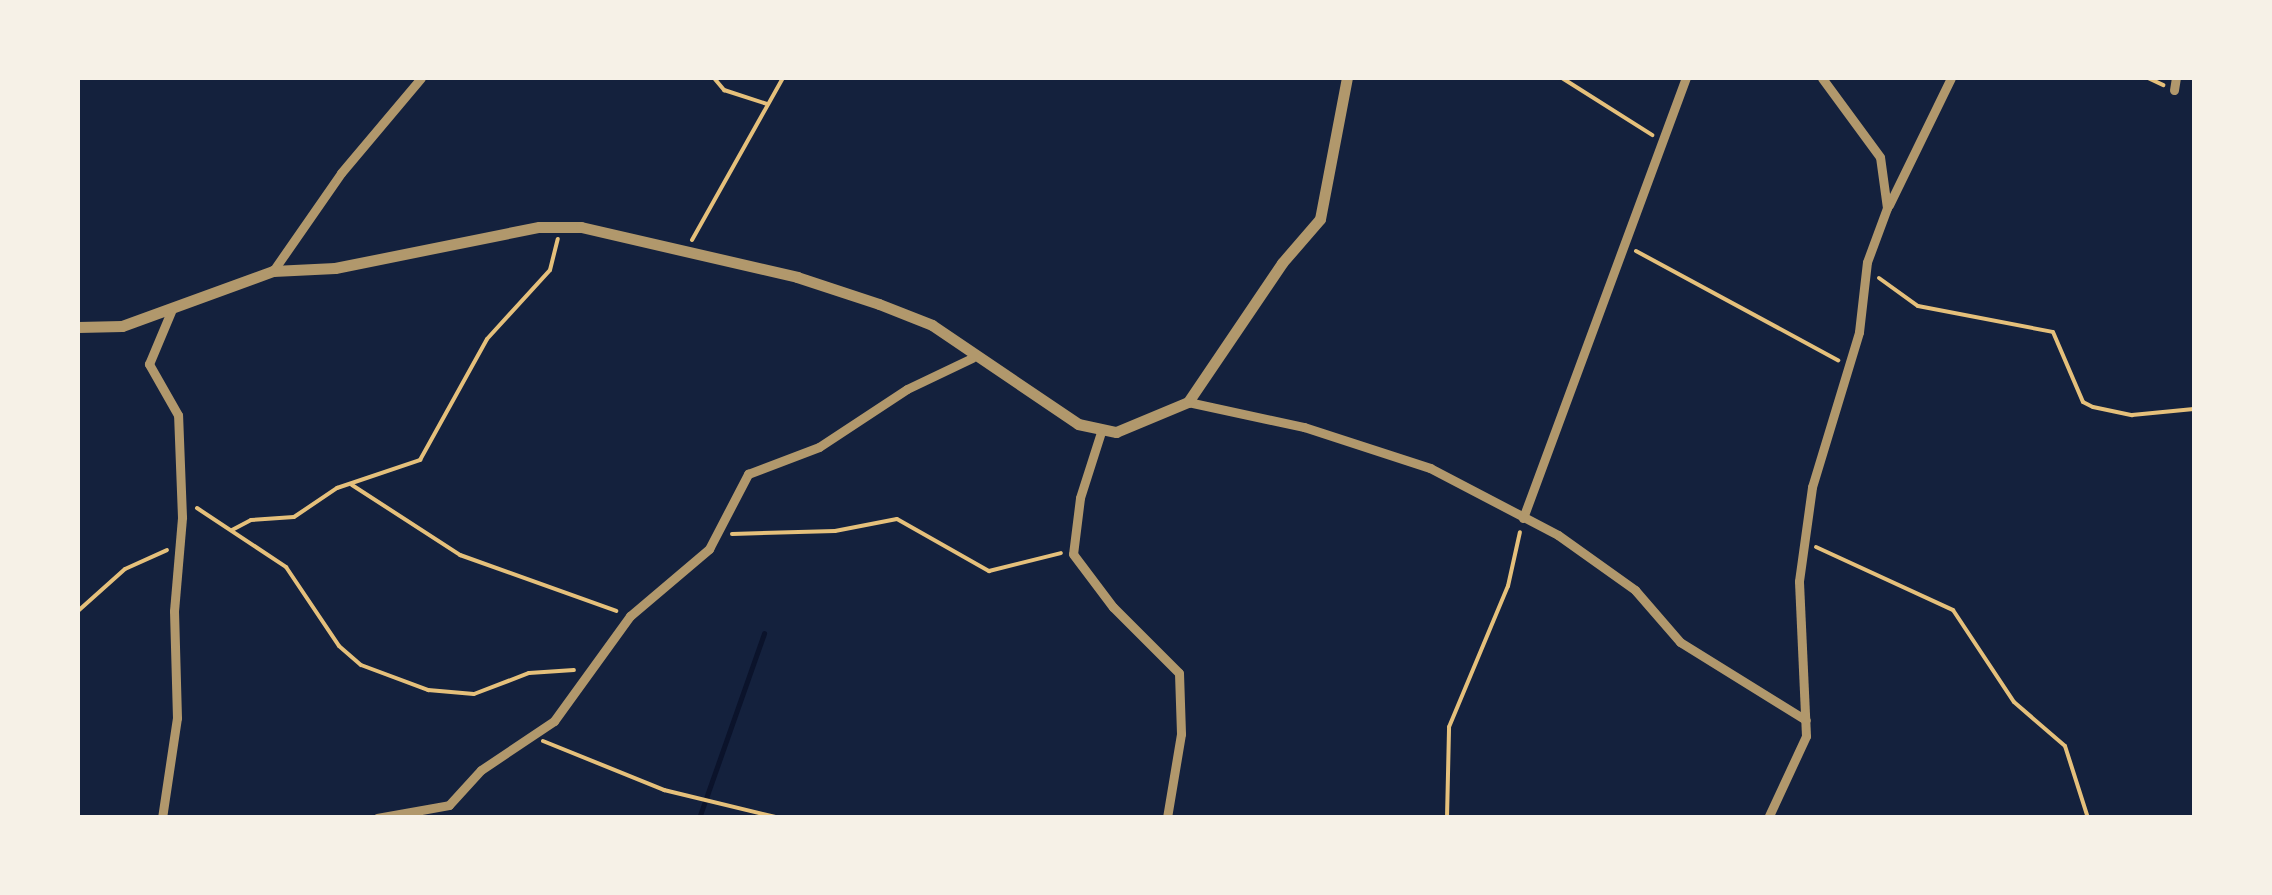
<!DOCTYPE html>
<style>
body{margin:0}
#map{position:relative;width:2272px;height:895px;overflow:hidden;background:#14213d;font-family:"Work Sans",sans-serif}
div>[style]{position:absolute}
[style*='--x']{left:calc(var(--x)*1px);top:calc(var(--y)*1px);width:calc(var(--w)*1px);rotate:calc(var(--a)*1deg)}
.stream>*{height:5px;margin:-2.5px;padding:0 2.5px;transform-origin:2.5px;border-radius:2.5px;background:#0b132b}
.path>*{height:4px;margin:-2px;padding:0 2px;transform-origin:2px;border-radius:2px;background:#e5c07b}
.minor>*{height:9px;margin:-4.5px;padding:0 4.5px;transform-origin:4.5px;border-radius:4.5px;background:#b1986c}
.tertiary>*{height:11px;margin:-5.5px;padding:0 5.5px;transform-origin:5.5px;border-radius:5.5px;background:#b1986c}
span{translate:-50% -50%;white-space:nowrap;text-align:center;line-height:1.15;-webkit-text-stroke:10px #f6f1e7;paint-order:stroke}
.frame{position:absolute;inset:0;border:80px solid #f6f1e7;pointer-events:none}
</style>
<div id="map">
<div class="stream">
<i style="--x:699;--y:818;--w:196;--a:-70.6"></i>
</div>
<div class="path">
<i style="--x:714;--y:78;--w:16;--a:50"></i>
<i style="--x:724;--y:90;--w:45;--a:18"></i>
<i style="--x:1562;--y:78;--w:107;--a:32.3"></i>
<i style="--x:2148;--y:78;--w:17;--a:25"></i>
<i style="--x:692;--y:240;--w:186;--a:-60.7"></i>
<i style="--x:1636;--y:251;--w:230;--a:28.4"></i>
<i style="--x:1879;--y:278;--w:48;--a:35.7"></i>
<i style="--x:1918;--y:306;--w:137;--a:10.9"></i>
<i style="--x:2053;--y:332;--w:76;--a:66.8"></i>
<i style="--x:2083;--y:402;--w:11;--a:27"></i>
<i style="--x:2093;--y:407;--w:40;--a:12"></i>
<i style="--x:2132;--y:415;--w:62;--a:-5.5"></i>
<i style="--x:352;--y:485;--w:129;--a:32.9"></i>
<i style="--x:460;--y:555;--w:166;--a:19.7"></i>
<i style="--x:197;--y:508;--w:107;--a:33.5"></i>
<i style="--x:286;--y:567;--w:95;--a:56.1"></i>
<i style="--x:339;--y:646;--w:29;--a:41"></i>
<i style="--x:361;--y:665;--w:72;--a:20.5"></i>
<i style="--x:428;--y:690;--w:46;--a:5"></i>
<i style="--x:474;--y:694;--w:59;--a:-20.9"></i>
<i style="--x:529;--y:673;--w:45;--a:-3.8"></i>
<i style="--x:232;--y:530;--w:21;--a:-28"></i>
<i style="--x:251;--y:520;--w:43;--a:-4"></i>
<i style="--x:294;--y:517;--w:52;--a:-34"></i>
<i style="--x:337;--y:488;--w:88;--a:-18.6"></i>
<i style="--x:420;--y:460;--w:138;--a:-61"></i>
<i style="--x:487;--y:339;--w:93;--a:-47.6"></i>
<i style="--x:550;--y:270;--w:32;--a:-76"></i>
<i style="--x:732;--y:534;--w:103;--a:-1.7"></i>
<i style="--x:835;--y:531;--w:63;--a:-11"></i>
<i style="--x:897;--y:519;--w:106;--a:29.5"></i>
<i style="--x:989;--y:571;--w:74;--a:-14"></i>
<i style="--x:1816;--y:547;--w:151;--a:24.7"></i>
<i style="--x:1953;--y:610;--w:110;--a:56.5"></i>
<i style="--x:2014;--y:702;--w:67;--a:40.8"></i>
<i style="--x:2065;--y:746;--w:76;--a:72.3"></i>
<i style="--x:78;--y:611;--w:63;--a:-41.8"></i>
<i style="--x:125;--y:569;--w:46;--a:-24.3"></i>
<i style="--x:543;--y:741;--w:131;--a:22"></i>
<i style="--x:664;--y:790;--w:119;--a:13.6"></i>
<i style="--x:1447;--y:818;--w:91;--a:-88.7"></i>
<i style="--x:1449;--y:727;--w:153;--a:-67.3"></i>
<i style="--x:1508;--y:586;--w:55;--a:-77.5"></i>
</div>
<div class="minor">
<i style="--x:2174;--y:90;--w:12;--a:-81"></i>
<i style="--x:1889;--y:205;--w:141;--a:-64"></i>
<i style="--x:273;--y:271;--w:119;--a:-55.2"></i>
<i style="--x:341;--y:173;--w:124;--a:-49.9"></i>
<i style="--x:1188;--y:402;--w:119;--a:12.2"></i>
<i style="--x:1304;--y:427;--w:133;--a:18"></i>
<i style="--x:1430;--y:468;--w:144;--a:27.6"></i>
<i style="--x:1558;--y:535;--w:95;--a:35.5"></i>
<i style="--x:1635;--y:590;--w:69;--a:49.1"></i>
<i style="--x:1680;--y:642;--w:148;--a:31.8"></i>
<i style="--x:1101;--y:432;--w:69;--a:107.7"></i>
<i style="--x:1080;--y:498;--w:56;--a:97.1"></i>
<i style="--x:1073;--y:554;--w:66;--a:53"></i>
<i style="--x:1113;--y:607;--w:93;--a:45"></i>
<i style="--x:1179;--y:673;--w:61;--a:88.1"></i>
<i style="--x:1181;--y:734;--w:85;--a:99.5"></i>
<i style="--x:1523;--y:518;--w:469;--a:-69.7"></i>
<i style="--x:162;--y:818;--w:101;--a:-81.5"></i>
<i style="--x:177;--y:718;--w:107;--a:-91.6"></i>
<i style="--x:174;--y:611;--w:94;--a:-85.1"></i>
<i style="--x:182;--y:517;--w:102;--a:-92.2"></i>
<i style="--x:178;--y:415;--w:59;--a:-119.6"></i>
<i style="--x:149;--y:364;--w:60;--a:-67.3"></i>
<i style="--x:377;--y:818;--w:73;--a:-10.2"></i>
<i style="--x:449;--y:805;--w:47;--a:-47.6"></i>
<i style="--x:481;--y:770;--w:88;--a:-33.9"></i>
<i style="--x:554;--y:721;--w:130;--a:-54.1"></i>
<i style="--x:630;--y:616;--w:104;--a:-40.3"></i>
<i style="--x:709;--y:549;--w:85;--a:-62.5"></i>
<i style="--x:748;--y:474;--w:76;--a:-20.8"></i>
<i style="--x:819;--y:447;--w:105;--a:-33.4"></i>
<i style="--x:907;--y:389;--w:72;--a:-25.5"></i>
<i style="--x:1768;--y:818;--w:90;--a:-65.1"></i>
<i style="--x:1806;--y:736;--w:155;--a:-92.6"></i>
<i style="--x:1799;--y:581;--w:95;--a:-82.1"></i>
<i style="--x:1812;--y:487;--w:162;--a:-73.1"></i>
<i style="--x:1859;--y:332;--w:70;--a:-83.5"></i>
<i style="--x:1867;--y:262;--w:58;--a:-69.7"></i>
<i style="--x:1887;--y:208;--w:51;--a:-97.8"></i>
<i style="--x:1880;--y:157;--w:98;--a:-126.3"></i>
</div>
<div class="tertiary">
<i style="--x:78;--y:327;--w:44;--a:-1.3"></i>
<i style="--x:122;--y:326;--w:161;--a:-20"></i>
<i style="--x:273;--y:271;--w:62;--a:-2.8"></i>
<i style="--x:335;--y:268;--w:208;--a:-11.4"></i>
<i style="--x:539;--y:227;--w:42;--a:0"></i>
<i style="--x:581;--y:227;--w:222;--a:13"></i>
<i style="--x:797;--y:277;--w:86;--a:18.2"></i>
<i style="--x:879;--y:304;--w:57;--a:21.6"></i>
<i style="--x:932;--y:325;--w:176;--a:34.1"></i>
<i style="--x:1078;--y:424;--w:39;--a:12"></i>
<i style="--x:1116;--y:432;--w:78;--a:-22.6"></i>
<i style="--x:1188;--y:402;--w:168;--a:-55.9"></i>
<i style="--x:1282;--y:263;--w:58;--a:-49.2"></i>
<i style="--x:1320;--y:219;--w:144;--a:-79.2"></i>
</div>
<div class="frame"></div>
</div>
